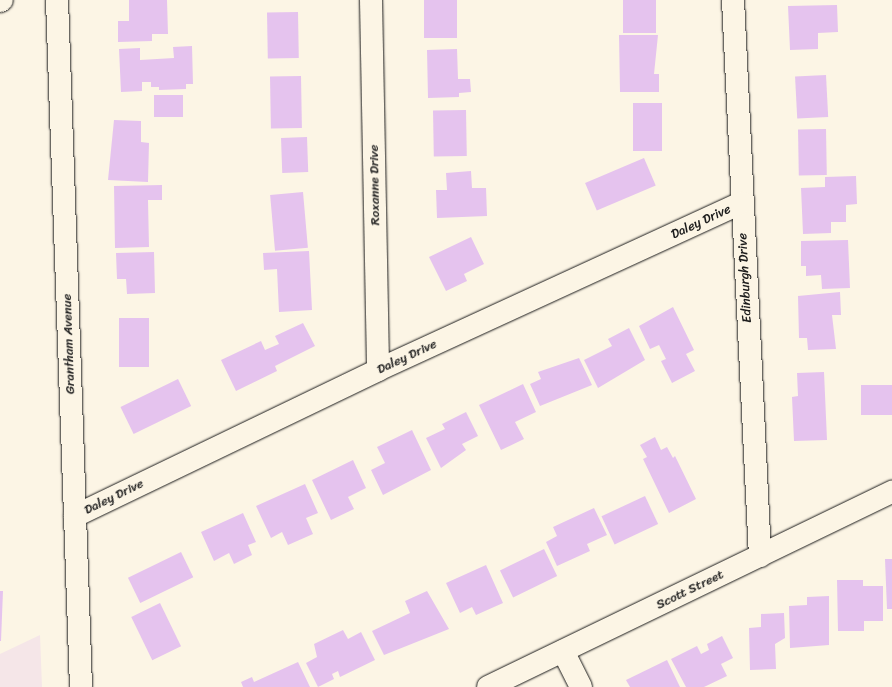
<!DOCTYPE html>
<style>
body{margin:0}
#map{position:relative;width:892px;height:687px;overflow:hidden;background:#fcf5e5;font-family:Sriracha,sans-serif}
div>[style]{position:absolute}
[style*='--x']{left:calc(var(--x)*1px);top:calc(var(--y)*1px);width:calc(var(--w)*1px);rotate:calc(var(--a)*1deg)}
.built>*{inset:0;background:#f5e6e8}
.building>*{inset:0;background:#e5c3ee;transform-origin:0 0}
.roads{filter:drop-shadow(0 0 1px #1c1c1c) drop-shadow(0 0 1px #1c1c1c)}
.street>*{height:22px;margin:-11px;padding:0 11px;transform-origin:11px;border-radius:11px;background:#fcf5e5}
.secondary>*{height:22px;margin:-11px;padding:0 11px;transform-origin:11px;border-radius:11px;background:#fcf5e5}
span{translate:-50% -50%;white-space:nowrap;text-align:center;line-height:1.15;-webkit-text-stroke:3.5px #fcf5e5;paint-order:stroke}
.street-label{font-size:13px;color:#1c1c1c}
</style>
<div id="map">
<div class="built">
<i style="clip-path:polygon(40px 635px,42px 687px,0 687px,0 654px)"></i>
</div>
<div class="building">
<i style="clip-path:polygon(129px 0,167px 0,168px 34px,152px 34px,152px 41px,118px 42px,118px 21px,129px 21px)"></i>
<i style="left:424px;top:0;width:33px;height:38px"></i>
<i style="left:623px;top:0;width:33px;height:33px"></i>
<i style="clip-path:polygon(837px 5px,838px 32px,818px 33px,818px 49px,790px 50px,788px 6px)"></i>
<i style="left:298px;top:12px;width:46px;height:31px;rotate:89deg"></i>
<i style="clip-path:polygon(619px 35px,658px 35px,654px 74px,659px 74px,659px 92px,620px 92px)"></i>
<i style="clip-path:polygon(192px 46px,193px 84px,186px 84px,186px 89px,159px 90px,159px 87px,151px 87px,151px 82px,142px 82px,142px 91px,121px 92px,119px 49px,140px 48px,140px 60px,174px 58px,173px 47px)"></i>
<i style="clip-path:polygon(457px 49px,458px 79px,470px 79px,471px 92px,459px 93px,459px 97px,428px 98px,427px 50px)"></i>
<i style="left:826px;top:75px;width:42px;height:31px;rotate:87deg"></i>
<i style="left:301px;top:76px;width:52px;height:31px;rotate:89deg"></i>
<i style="left:154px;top:95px;width:29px;height:22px"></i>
<i style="left:633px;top:103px;width:29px;height:48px"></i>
<i style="left:466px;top:110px;width:46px;height:33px;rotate:89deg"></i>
<i style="clip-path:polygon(114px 120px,141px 121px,141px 142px,149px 143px,148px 182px,108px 180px)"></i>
<i style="left:826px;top:129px;width:46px;height:28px;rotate:89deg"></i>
<i style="left:307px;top:137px;width:35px;height:26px;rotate:88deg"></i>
<i style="left:644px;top:158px;width:30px;height:64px;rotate:67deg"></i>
<i style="clip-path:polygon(471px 171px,472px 188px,486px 188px,487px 216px,437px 218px,436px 190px,447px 190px,446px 173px)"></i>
<i style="clip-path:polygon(856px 176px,857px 204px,846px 205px,846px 222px,831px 222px,831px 233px,803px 234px,801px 188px,825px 187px,825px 177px)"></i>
<i style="clip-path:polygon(162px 185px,162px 200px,148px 200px,149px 247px,115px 248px,114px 186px)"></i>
<i style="left:303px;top:192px;width:56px;height:33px;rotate:85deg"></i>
<i style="clip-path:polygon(471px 237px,484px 264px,464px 274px,467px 281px,446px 291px,429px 257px)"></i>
<i style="clip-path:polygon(848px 240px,850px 288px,822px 289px,821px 275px,806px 276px,806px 266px,801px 266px,801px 241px)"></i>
<i style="clip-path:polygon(309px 251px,312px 310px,279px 312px,277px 269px,264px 270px,263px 253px)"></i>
<i style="clip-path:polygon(154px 252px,155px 293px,127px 294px,126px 279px,117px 279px,116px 253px)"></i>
<i style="clip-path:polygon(840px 292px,841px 315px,832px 315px,836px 349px,808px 350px,807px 338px,799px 338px,798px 296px)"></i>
<i style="clip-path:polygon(673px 307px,694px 350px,686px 354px,695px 371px,672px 383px,661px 361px,666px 359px,659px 345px,650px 349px,639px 326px)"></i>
<i style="left:119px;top:318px;width:30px;height:49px"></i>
<i style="clip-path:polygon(303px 323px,315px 346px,275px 366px,277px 371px,236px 391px,221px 360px,261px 341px,265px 350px,279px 344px,275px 336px)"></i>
<i style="clip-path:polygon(629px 328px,645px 360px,598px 388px,584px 360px,612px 346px,608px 339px)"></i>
<i style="clip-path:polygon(579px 358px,592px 385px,540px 406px,530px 384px,541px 379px,538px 372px)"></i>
<i style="clip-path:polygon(824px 372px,827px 440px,794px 441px,792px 397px,798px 396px,797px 373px)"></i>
<i style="left:178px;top:379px;width:30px;height:64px;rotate:64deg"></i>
<i style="clip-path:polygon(523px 384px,536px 412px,515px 422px,524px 439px,501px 450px,479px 405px)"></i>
<i style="left:861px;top:385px;width:31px;height:30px"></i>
<i style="clip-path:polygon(466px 412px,478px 436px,462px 444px,466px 450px,441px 468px,426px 438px,445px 429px,442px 424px)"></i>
<i style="clip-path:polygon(412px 430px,431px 470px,383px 495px,371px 470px,385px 463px,377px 447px)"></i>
<i style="clip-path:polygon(655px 437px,661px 450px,667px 447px,673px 458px,675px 456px,696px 499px,669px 513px,643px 459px,647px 457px,640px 445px)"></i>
<i style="clip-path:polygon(353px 460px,366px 488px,348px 497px,354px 509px,331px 520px,312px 480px)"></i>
<i style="clip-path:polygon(305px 484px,318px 513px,306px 518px,313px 534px,288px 545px,282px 532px,271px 538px,256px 506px)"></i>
<i style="left:645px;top:496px;width:31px;height:48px;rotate:65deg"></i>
<i style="clip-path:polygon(594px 508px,607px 535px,587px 544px,590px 551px,557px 566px,546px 542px,557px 536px,553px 527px)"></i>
<i style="clip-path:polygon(243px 513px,256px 542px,248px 545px,252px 555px,234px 564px,229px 553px,214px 561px,201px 532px)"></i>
<i style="left:544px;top:549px;width:30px;height:49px;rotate:64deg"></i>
<i style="left:181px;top:552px;width:28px;height:59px;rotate:64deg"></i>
<i style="clip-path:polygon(885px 559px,892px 559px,892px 609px,887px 609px)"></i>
<i style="clip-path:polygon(486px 565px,503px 603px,476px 615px,472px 607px,460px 613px,446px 583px)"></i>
<i style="clip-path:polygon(837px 580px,863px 580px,863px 586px,883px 586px,883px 621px,864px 621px,864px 631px,838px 631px)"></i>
<i style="clip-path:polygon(0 591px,3px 591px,1px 641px,0 641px)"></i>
<i style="clip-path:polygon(427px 591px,449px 629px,384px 655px,372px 631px,410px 613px,405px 601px)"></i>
<i style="clip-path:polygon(829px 596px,829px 645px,790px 648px,789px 606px,807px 605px,807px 597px)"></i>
<i style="left:160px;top:603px;width:48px;height:32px;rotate:64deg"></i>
<i style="clip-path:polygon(784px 613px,785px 638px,775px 644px,776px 669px,750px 670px,749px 628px,761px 627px,761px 614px)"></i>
<i style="clip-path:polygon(343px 630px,348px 639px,361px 632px,375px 660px,340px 677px,338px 671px,332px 674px,334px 679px,318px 687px,306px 663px,317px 657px,314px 644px)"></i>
<i style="clip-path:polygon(722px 636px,733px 658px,721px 664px,727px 676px,704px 687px,686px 687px,671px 659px,697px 646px,701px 654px,709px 650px,707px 644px)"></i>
<i style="clip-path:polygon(667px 660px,680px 687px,630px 687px,626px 680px)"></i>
<i style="clip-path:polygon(298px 662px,310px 687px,243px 687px,241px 682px,252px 677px,254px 682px)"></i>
</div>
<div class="roads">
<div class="street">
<i style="--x:371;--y:0;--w:370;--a:88.9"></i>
<i style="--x:733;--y:0;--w:557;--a:87.22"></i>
<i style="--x:0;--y:1;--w:2;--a:-27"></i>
<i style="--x:75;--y:516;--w:336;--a:-25.7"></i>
<i style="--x:378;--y:370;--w:400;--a:-24.7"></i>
<i style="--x:563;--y:651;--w:40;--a:63.4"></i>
</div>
<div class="secondary">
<i style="--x:57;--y:0;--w:687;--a:88"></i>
<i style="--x:488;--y:687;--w:449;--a:-25.8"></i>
</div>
</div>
<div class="street-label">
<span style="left:375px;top:185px;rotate:-91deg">Roxanne Drive</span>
<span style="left:701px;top:222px;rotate:-25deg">Daley Drive</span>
<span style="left:745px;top:278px;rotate:-93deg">Edinburgh Drive</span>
<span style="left:69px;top:344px;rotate:-92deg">Grantham Avenue</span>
<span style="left:407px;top:357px;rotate:-25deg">Daley Drive</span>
<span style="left:114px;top:497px;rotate:-26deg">Daley Drive</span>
<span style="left:690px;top:590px;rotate:-26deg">Scott Street</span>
</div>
</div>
